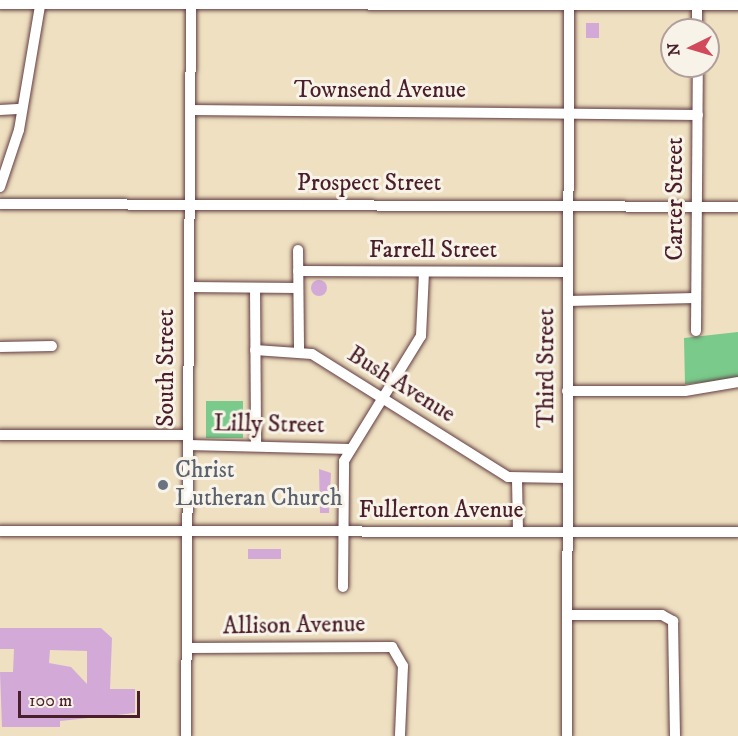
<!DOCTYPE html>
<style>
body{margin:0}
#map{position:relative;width:738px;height:736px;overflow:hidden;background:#eee0c0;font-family:"IM FELL DW Pica",serif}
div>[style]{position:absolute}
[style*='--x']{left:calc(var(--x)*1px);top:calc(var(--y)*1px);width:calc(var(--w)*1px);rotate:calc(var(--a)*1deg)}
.green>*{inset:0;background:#79ca8b;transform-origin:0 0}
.building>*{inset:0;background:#d3aad7;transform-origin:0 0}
.round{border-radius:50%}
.roads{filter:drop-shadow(0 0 2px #633c41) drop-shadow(0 0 2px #633c41)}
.minor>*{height:10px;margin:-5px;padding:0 5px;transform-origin:5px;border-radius:5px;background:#fff}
.highway>*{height:15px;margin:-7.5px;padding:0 7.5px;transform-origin:7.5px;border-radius:7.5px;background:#fff}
.dots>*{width:16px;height:16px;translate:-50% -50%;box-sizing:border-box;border:3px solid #f7f3e8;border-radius:50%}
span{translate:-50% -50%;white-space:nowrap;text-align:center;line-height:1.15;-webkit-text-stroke:6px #f7f3e8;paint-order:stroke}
.street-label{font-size:24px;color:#4a1f2b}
.worship-label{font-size:24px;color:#5b616d}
.left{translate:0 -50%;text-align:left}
.north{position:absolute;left:660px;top:18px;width:60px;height:60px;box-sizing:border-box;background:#f7f3e8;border:2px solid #b29e9c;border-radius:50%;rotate:265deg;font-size:16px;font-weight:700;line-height:24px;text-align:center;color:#4a1f2b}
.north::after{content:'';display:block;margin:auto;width:21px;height:27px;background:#d1495b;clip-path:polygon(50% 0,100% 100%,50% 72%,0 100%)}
.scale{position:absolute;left:18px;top:691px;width:122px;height:27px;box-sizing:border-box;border:3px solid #4a1f2b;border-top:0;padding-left:8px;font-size:18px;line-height:21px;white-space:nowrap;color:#4a1f2b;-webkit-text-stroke:4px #f7f3e8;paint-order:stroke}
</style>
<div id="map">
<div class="green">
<i style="clip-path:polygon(738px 332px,738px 379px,685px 384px,684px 338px)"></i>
<i style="left:206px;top:401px;width:37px;height:37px"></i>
</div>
<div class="building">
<i style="left:586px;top:23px;width:13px;height:15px"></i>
<i class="round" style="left:311px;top:280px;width:16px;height:16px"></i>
<i style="clip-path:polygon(319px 469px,331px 473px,329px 513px,320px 513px)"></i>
<i style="left:248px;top:549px;width:33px;height:10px"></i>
<i style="clip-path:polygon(evenodd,0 628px,101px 628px,112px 638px,110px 689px,135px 689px,135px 713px,60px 721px,60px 727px,2px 727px,0 672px,13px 672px,14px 649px,0 649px,0 628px,50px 650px,87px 651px,87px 684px,71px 667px,49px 663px,50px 650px)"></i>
</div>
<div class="roads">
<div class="minor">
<i style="--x:697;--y:0;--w:30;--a:90"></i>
<i style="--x:0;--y:110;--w:22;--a:-3"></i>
<i style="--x:190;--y:110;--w:508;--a:0.56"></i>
<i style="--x:0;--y:187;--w:60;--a:-71.6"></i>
<i style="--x:19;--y:130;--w:132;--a:-80.4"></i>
<i style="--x:0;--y:204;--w:738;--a:0.23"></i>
<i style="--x:298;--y:250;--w:100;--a:89.4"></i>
<i style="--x:298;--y:271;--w:270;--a:0.2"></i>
<i style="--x:189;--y:287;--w:109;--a:0.5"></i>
<i style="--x:255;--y:288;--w:158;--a:89.6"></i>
<i style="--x:568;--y:301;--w:128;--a:-1.3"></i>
<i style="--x:696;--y:331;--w:265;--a:-89.6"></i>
<i style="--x:0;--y:347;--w:52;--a:-1.1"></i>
<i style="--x:255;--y:350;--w:57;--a:4"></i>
<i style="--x:312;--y:354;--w:231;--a:32.1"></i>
<i style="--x:508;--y:477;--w:59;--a:1"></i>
<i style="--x:567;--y:391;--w:118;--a:0"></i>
<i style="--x:685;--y:391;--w:54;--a:-9.6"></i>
<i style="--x:0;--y:435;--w:188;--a:0"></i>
<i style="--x:188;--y:445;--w:162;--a:1.4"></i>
<i style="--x:517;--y:479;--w:53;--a:88.9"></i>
<i style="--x:0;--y:531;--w:738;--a:0.08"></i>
<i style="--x:343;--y:587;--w:126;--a:-89.5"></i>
<i style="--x:344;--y:461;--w:147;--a:-58.4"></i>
<i style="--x:421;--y:336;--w:64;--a:-87.3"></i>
<i style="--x:567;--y:615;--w:95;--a:0"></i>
<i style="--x:662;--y:615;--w:13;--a:29"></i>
<i style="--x:673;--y:621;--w:115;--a:89"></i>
<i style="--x:187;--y:648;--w:205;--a:-0.3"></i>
<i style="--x:392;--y:647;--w:22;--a:60"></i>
<i style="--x:403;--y:666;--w:70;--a:92.5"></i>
<i style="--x:186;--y:736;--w:736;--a:-89.61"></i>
<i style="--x:567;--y:736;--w:736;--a:-89.84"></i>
</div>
<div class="highway">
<i style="--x:0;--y:1;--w:738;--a:0.08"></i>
</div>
</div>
<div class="dots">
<i style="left:163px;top:485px;background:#6b7280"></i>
</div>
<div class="street-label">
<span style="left:380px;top:91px">Townsend Avenue</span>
<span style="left:369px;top:184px">Prospect Street</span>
<span style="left:676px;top:199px;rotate:-90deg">Carter Street</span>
<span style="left:433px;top:251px">Farrell Street</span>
<span style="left:167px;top:368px;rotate:-90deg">South Street</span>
<span style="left:547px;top:368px;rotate:-90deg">Third Street</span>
<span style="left:401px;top:385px;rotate:32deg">Bush Avenue</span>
<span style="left:269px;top:425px;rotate:1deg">Lilly Street</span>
<span style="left:441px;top:511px">Fullerton Avenue</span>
<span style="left:294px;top:626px;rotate:-1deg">Allison Avenue</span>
</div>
<div class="worship-label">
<span class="left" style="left:175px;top:485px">Christ<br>Lutheran Church</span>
</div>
<div class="north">N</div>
<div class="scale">100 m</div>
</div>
